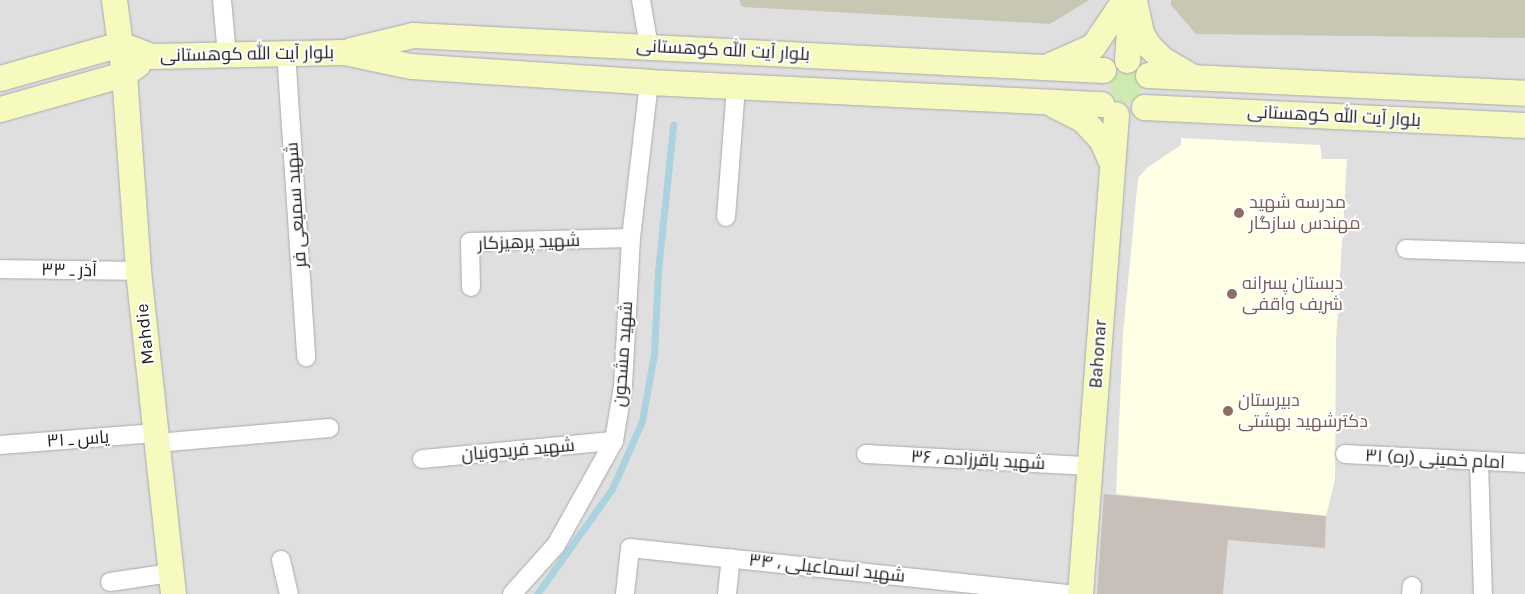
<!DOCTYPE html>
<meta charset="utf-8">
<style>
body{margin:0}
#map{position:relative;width:1525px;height:594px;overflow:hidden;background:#f2efe9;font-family:Karla,Cairo,sans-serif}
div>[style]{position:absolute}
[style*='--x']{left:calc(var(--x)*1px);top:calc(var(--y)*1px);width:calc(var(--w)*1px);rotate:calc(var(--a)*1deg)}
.residential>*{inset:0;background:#e0dfdf;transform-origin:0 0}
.education>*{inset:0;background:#ffffe5}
.construction>*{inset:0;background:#c7c7b4}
.grass>*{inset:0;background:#cdebb0}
.round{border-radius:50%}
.stream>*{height:7px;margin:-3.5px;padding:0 3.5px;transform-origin:3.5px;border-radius:3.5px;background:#aad3df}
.building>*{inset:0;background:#c7bfb8}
.roads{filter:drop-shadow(0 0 1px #a9a9a9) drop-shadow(0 0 1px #a9a9a9)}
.street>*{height:18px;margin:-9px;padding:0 9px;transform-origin:9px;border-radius:9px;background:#fff}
.secondary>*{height:25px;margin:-12.5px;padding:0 12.5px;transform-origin:12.5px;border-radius:12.5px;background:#f7fabf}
.dots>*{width:14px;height:14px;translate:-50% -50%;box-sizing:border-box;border:2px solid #fff;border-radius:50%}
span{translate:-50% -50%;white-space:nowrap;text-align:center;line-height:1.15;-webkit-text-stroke:4px #fff;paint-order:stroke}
.street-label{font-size:18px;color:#222}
.education-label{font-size:18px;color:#785e54}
.left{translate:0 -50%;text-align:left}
</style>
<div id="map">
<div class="residential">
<i style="left:0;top:0;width:1525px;height:594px"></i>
</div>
<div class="education">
<i style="clip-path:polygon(1181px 138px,1320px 145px,1322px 159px,1347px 159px,1336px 342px,1335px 480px,1326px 516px,1116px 494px,1123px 334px,1138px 178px,1148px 167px,1181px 145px)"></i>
</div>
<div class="construction">
<i style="clip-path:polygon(739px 0,1089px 0,1050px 24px,742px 7px)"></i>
<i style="clip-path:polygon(1171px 0,1525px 0,1525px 38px,1196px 34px,1171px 5px)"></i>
</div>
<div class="grass">
<i class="round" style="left:1110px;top:71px;width:32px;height:32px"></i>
</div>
<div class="stream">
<i style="--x:537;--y:594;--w:129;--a:-54.5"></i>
<i style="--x:612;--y:489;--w:74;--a:-66.2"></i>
<i style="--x:642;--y:421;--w:68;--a:-79.8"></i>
<i style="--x:654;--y:354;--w:83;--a:-87.2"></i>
<i style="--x:658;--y:271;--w:147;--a:-84.1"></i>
</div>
<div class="building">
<i style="clip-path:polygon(1104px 494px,1326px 516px,1325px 548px,1228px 540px,1223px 594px,1097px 594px)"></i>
</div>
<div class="roads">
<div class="street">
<i style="--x:222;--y:0;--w:55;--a:84.8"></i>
<i style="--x:641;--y:0;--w:48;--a:80.3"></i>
<i style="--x:286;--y:52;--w:306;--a:86.2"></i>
<i style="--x:726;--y:217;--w:130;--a:-85.6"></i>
<i style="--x:1406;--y:249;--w:119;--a:1.9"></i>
<i style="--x:0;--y:269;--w:138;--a:0.8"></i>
<i style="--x:471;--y:287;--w:45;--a:-91.3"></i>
<i style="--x:470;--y:242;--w:161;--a:-1.4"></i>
<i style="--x:157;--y:443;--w:173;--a:-5"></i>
<i style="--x:0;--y:445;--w:156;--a:-4.4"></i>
<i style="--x:866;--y:454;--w:224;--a:3.1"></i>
<i style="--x:1345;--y:454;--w:180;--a:2.9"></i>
<i style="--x:422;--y:459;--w:193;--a:-5.4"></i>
<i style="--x:1479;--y:461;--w:133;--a:88.3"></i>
<i style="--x:281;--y:560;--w:35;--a:77"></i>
<i style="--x:110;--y:582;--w:62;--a:-8.4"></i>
<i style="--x:512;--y:594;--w:66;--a:-48.1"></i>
<i style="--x:556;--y:545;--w:119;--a:-60.9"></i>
<i style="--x:614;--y:441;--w:56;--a:-80.7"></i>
<i style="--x:623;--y:386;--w:148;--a:-86.9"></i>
<i style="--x:631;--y:238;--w:157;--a:-83.4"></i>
<i style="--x:625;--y:594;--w:46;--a:-83.8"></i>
<i style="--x:630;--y:548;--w:442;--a:6"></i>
<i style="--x:727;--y:594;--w:36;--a:-84"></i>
<i style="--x:1411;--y:594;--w:8;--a:-83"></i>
</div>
<div class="secondary">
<i style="--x:114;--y:0;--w:75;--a:82.3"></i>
<i style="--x:124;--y:74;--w:197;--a:85.9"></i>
<i style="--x:138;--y:271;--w:325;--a:83.8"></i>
<i style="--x:1134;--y:0;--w:34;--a:78"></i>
<i style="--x:1141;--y:33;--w:14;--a:60"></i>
<i style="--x:1148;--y:45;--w:20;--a:45"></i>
<i style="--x:1162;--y:59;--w:34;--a:30"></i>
<i style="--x:351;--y:50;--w:64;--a:-13.6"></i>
<i style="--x:413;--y:35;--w:691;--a:2.9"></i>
<i style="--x:1127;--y:60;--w:47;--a:-86.3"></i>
<i style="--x:1050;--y:65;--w:47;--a:-23.8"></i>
<i style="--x:1093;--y:46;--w:55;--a:-56"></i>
<i style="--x:1148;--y:75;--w:377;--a:2.7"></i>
<i style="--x:0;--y:78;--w:125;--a:-15.8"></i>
<i style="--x:120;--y:44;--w:33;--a:21"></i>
<i style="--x:151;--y:56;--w:193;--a:-1.2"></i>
<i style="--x:344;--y:52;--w:68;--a:11.8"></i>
<i style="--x:411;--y:66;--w:239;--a:3.8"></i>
<i style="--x:649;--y:82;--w:453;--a:2.8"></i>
<i style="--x:1054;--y:105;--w:33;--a:27"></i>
<i style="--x:1083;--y:120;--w:26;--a:47"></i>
<i style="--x:1101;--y:139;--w:27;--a:66"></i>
<i style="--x:1144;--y:107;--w:381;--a:2.7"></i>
<i style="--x:0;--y:109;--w:129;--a:-15.8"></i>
<i style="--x:124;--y:74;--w:17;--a:-36"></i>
<i style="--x:1080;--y:594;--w:481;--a:-85.7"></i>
</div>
</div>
<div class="dots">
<i style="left:1239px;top:213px;background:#8d6e63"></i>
<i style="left:1232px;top:294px;background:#8d6e63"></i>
<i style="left:1228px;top:411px;background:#8d6e63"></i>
</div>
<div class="street-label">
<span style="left:723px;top:50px;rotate:3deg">بلوار آیت الله کوهستانی</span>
<span style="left:247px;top:54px;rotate:-1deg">بلوار آیت الله کوهستانی</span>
<span style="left:1334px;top:116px;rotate:3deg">بلوار آیت الله کوهستانی</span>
<span style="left:296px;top:205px;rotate:-94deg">شهید سمیعی فر</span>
<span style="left:529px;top:242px;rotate:-2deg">شهید پرهیزکار</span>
<span style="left:69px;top:270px;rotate:1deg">آذر ـ ۳۳</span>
<span style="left:145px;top:334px;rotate:-96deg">Mahdie</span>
<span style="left:623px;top:354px;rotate:-86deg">شهید مشحون</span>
<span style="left:1098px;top:354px;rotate:-86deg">Bahonar</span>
<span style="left:78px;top:439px;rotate:-4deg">یاس ـ ۳۱</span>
<span style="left:518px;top:450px;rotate:-5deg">شهید فریدونیان</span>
<span style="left:1435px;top:459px;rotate:3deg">امام خمینی (ره) ۳۱</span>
<span style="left:978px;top:460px;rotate:3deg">شهید باقرزاده ، ۳۶</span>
<span style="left:827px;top:568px;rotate:6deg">شهید اسماعیلی ، ۳۴</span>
</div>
<div class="education-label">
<span class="left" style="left:1249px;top:213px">مدرسه شهید<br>مهندس سازگار</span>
<span class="left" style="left:1242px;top:294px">دبستان پسرانه<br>شریف واقفی</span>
<span class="left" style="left:1238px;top:411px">دبیرستان<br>دکترشهید بهشتی</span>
</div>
</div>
